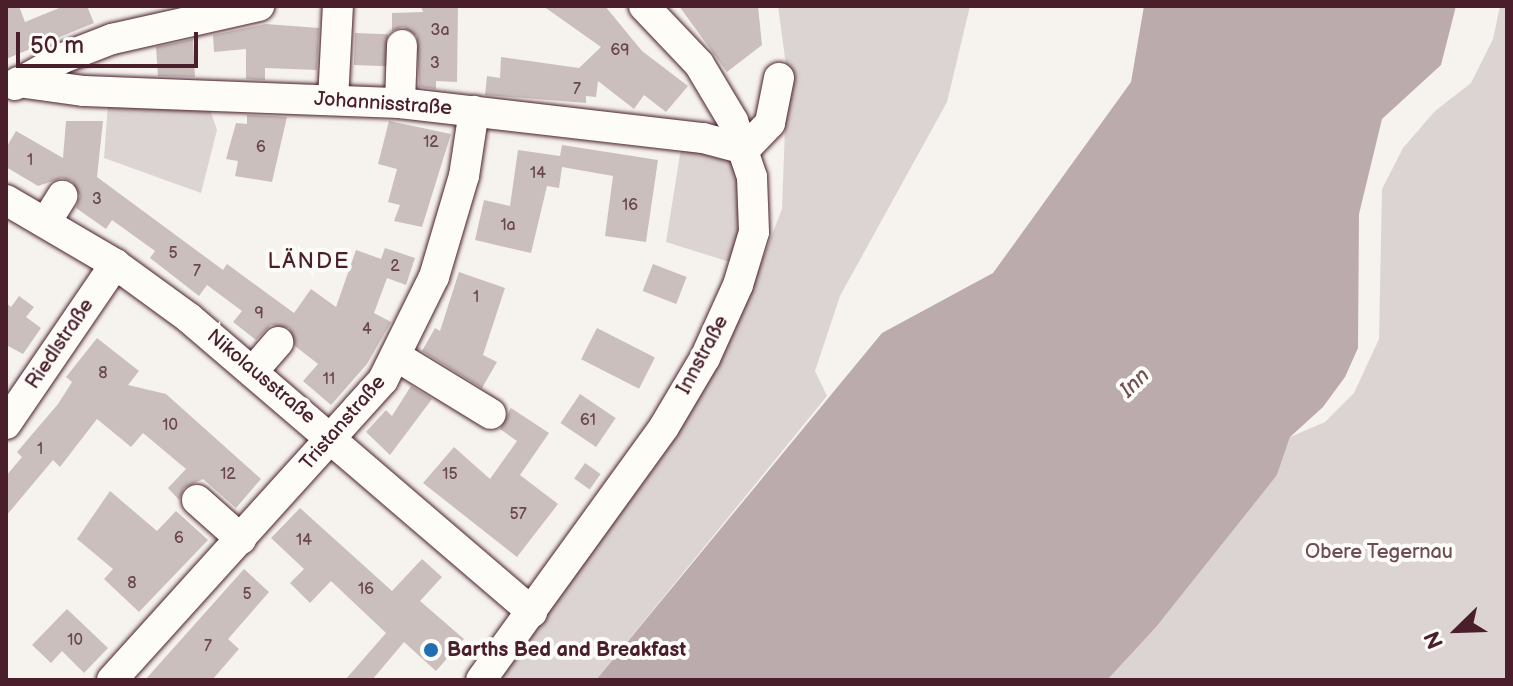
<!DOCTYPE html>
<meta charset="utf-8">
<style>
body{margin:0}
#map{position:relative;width:1513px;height:686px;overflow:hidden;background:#f6f3ef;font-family:"Balsamiq Sans",sans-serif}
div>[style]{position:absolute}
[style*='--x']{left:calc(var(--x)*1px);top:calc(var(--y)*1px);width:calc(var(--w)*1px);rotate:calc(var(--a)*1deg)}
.green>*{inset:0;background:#dcd4d2}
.water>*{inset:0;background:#bbabac}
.building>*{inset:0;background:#cbbfbe;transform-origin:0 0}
.roads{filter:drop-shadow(0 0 2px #4a1f2b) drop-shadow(0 0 2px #4a1f2b)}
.minor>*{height:30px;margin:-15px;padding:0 15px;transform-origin:15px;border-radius:15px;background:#fdfcf7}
.dots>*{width:22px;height:22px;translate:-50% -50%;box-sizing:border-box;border:4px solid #fdfcf7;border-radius:50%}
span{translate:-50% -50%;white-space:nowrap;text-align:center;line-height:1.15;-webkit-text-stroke:8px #fdfcf7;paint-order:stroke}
.number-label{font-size:16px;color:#6a4750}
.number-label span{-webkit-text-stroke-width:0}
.street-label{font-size:20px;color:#4a1f2b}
.park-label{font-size:20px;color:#6e4c55}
.poi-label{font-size:20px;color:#4a1f2b;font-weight:700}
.left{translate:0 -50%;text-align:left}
.neighbourhood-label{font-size:22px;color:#4a1f2b;letter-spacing:2px}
.water-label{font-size:22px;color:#725058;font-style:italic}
.frame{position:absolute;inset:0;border:8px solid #4a1f2b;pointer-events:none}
.north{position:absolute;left:1417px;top:590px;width:80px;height:80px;-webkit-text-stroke:6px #fdfcf7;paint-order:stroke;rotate:247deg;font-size:22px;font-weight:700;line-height:32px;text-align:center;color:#4a1f2b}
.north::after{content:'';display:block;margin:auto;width:28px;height:36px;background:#4a1f2b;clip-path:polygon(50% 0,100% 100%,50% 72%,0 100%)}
.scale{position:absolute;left:16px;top:32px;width:182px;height:36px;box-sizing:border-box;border:4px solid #4a1f2b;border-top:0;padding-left:10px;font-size:24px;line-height:28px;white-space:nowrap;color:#4a1f2b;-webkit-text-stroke:6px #fdfcf7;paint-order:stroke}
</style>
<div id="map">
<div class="green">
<i style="clip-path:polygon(778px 6px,970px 6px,947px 102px,840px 296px,815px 371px,827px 396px,596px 680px,494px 680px,661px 458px,744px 307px,782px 209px,787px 73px)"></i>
<i style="clip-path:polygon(1500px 6px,1507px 6px,1507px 680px,1107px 680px,1277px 475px,1290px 437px,1325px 422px,1354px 393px,1379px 339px,1382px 189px,1403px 148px,1435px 111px,1471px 83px,1493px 39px)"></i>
<i style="clip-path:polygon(108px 104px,208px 104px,217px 130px,201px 193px,104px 158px)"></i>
<i style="clip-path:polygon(682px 142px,732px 159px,743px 197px,736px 264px,666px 242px)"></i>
</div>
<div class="water">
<i style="clip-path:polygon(1144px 6px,1456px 6px,1441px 65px,1382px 119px,1359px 214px,1358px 348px,1345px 377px,1323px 407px,1290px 437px,1277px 475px,1156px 627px,1107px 680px,596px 680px,882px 333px,993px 273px,1131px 82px)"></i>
</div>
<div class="building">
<i style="clip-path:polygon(6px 6px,19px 6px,25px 22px,64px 6px,87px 6px,94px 23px,6px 59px)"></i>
<i style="clip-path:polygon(421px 6px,458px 6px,457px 82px,436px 81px,436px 89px,419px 87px,417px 36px,403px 27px,392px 31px,392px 13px,423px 12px)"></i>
<i style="clip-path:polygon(543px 6px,605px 6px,642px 51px,688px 86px,666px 112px,644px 95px,634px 109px,598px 81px,596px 97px,586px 96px,586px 103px,485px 95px,487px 76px,500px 78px,501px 57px,579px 68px,601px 47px)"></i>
<i style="clip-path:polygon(679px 6px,758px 6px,762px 45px,727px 72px)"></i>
<i style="clip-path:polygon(266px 24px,319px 28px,317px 70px,265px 68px,265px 80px,246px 79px,246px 49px,214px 52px,213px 35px)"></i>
<i style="left:355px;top:33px;width:33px;height:32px;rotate:2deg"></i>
<i style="clip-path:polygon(193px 39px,195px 77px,158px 76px,156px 47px)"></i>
<i style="clip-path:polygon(247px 115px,287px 117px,272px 182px,235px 176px,238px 161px,226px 159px,236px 123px,247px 124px)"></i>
<i style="clip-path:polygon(66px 121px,103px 121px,97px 177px,223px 270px,227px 264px,294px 313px,311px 289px,336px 307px,356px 250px,381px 259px,385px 248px,415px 258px,406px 285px,387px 278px,374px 313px,391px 322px,367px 364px,331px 405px,303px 381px,318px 364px,295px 346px,289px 328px,271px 325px,256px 340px,233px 322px,242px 311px,207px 285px,199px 296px,150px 258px,155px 251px,112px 220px,106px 229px,76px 208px,80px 196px,72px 181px,62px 178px,38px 186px,6px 167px,6px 148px,16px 131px,63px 158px)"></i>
<i style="clip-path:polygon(389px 121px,451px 134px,422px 227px,394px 221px,400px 205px,388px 202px,397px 169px,378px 164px)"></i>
<i style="clip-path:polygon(562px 145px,658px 160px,646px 242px,605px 236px,613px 176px,562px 167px,559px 188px,547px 186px,531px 253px,475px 240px,484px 200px,510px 206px,518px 150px,560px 156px)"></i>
<i style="left:653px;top:264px;width:36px;height:29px;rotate:21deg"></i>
<i style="clip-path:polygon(459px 272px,505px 288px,483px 355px,497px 362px,482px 388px,422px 351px,435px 328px,440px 331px)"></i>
<i style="clip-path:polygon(19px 296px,34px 307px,26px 317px,41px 328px,23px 354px,6px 345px,6px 303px,11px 307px)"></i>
<i style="left:597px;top:328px;width:65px;height:35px;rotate:27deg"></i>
<i style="clip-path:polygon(97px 338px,139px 371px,128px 385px,166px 394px,261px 479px,236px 508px,203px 479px,184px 488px,179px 500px,168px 488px,186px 469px,143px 433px,131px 447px,97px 419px,60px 467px,53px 460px,6px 516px,6px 476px,22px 457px,17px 452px,58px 404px,72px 382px,66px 377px)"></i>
<i style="clip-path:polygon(411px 386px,432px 399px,390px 455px,366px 432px,386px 410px,392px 416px)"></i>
<i style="left:580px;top:394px;width:43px;height:35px;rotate:34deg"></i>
<i style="clip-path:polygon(511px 408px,549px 433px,520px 475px,558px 504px,517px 557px,423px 483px,454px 447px,490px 479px,517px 441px,500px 429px)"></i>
<i style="left:585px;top:463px;width:19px;height:19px;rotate:35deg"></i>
<i style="clip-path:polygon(110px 491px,157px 531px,176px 511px,208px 540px,139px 612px,104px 579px,113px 569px,77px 539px)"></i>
<i style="clip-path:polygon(300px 508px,392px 591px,422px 559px,442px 577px,420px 601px,464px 639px,436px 671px,404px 642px,372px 680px,345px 680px,386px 633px,331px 581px,310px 603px,290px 583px,304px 569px,271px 538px)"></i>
<i style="clip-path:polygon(244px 569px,269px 592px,228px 639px,239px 649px,212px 680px,145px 680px)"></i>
<i style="clip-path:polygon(67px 609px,108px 648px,84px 673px,62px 651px,51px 663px,32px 645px)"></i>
</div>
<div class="roads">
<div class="minor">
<i style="--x:18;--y:82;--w:67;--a:7.8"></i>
<i style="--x:84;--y:91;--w:316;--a:2.2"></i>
<i style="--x:400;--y:103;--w:305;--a:6.6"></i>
<i style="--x:703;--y:138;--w:43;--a:14.7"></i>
<i style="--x:15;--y:85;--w:55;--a:-29.4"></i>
<i style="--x:63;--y:58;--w:53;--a:-21.2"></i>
<i style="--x:112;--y:39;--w:151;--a:-12.7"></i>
<i style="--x:333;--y:100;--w:94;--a:-87"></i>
<i style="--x:400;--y:103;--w:58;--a:-88"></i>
<i style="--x:745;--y:149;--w:36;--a:-46"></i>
<i style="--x:770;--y:123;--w:46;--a:-78.7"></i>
<i style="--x:6;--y:200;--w:126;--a:30.4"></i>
<i style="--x:115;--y:264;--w:92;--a:36.1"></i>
<i style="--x:189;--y:318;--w:452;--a:40.6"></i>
<i style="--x:46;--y:222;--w:31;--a:-58"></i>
<i style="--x:396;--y:356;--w:111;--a:31.4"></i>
<i style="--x:254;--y:370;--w:37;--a:-49"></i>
<i style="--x:6;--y:424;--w:194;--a:-55.7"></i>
<i style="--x:197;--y:500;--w:59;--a:41.6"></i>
<i style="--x:112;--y:680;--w:404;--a:-47.9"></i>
<i style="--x:383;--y:380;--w:115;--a:-63.7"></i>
<i style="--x:434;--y:277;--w:105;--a:-73.5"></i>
<i style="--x:464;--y:176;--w:66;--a:-81.3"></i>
<i style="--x:481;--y:680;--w:312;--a:-54.1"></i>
<i style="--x:664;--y:427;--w:80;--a:-59.3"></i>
<i style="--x:705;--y:358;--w:80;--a:-65.7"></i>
<i style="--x:738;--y:285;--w:55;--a:-73.2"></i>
<i style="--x:754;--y:232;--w:55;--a:-92.1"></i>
<i style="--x:752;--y:177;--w:59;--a:-108.7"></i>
<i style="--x:733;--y:121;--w:66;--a:-120.8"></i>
<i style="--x:699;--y:64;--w:80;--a:-133.5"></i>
</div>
</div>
<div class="dots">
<i style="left:431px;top:650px;background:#1f6fb2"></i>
</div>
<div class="number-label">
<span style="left:440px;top:31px">3a</span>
<span style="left:620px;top:51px">69</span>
<span style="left:435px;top:64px">3</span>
<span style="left:577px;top:90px">7</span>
<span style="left:431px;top:143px">12</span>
<span style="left:261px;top:148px">6</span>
<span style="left:30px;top:161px">1</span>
<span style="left:538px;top:174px">14</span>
<span style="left:97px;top:200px">3</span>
<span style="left:630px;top:206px">16</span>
<span style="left:508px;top:226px">1a</span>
<span style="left:173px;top:254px">5</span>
<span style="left:395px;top:267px">2</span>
<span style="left:197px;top:272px">7</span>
<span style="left:476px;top:298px">1</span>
<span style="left:259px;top:314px">9</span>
<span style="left:367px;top:330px">4</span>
<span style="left:103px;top:374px">8</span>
<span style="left:329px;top:380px">11</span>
<span style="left:588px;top:421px">61</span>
<span style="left:170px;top:426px">10</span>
<span style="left:40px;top:450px">1</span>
<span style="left:228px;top:475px">12</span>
<span style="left:450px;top:475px">15</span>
<span style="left:518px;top:515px">57</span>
<span style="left:179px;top:539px">6</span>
<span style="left:304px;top:541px">14</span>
<span style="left:132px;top:584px">8</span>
<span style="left:366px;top:590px">16</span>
<span style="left:247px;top:595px">5</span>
<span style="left:75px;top:641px">10</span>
<span style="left:208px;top:647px">7</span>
</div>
<div class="street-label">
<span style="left:383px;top:104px;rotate:4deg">Johannisstraße</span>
<span style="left:60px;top:344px;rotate:-56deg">Riedlstraße</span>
<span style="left:703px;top:355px;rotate:-62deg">Innstraße</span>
<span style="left:261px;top:377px;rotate:40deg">Nikolausstraße</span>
<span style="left:343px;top:423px;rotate:-49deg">Tristanstraße</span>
</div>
<div class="park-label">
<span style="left:1379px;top:552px">Obere Tegernau</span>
</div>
<div class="poi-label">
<span class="left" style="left:447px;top:650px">Barths Bed and Breakfast</span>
</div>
<div class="neighbourhood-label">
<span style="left:309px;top:262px">LÄNDE</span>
</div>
<div class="water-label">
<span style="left:1135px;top:383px;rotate:-44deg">Inn</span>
</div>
<div class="frame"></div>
<div class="north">N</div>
<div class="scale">50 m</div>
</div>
